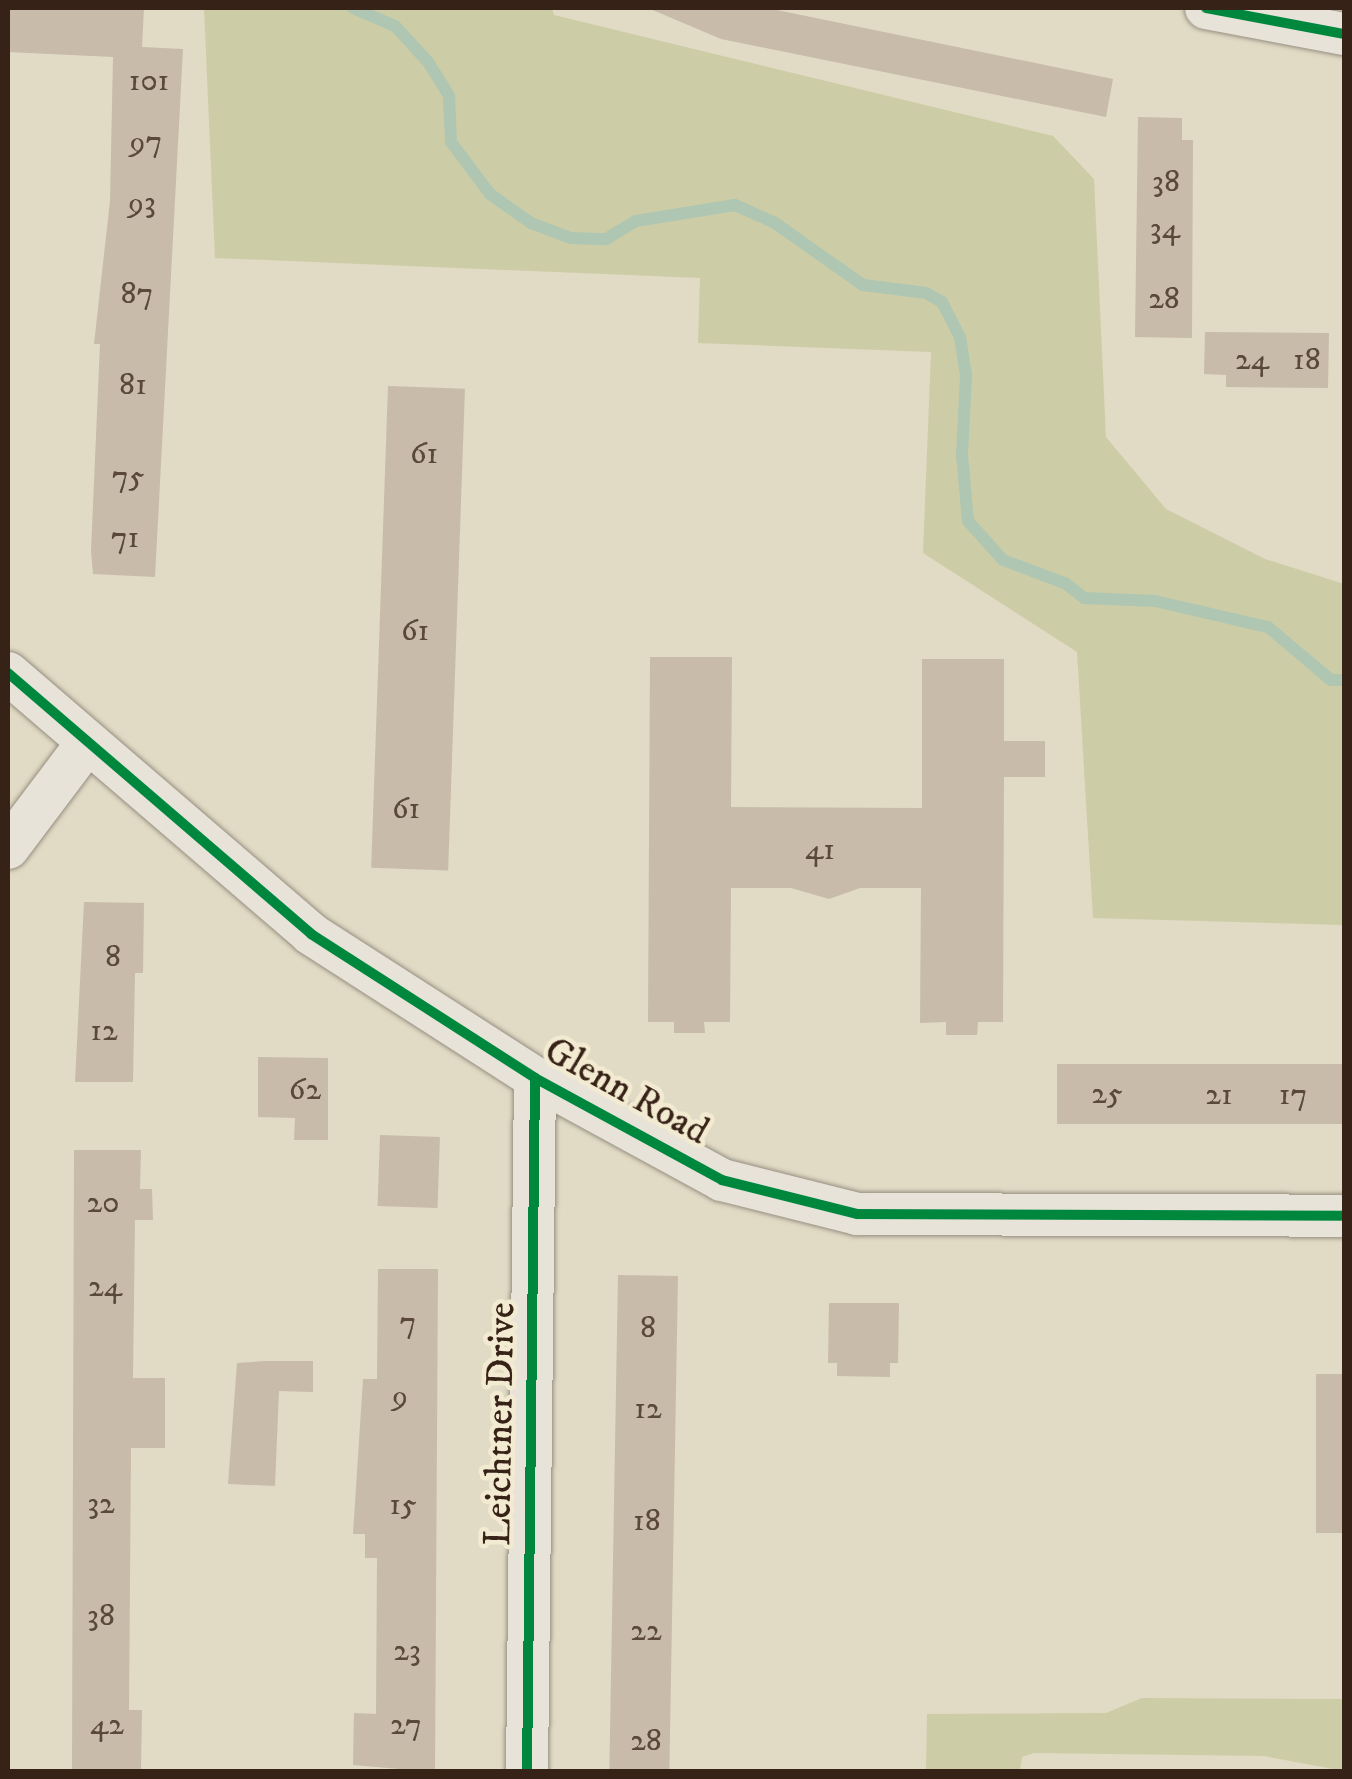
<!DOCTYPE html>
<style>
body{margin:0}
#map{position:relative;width:1352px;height:1779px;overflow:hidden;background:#e1dac4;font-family:"IM FELL DW Pica",serif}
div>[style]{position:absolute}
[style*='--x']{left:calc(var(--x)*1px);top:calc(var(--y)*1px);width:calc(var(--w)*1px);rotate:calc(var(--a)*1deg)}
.green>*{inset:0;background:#cccda6}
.stream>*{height:12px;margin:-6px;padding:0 6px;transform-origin:6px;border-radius:6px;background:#afc6b2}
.building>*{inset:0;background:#c8bba9;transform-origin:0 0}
.roads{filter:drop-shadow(0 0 2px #968f81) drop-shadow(0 0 2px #968f81)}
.minor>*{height:42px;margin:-21px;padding:0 21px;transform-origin:21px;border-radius:21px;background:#e7e3d8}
.cycleway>*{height:10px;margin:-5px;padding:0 5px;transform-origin:5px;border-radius:5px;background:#00873e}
span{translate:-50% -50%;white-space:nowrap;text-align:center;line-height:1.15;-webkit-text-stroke:9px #f3ebd1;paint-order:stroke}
.number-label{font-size:32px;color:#5a483b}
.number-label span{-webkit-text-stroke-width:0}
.street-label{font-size:38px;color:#362216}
.frame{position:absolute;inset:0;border:10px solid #362216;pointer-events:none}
</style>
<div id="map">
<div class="green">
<i style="clip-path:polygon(204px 8px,552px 8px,554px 15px,1053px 136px,1094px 179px,1106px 437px,1166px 509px,1265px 559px,1344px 584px,1344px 925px,1093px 918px,1077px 652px,923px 553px,931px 352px,698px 343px,700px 278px,215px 258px)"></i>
<i style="clip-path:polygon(1142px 1698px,1344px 1699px,1344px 1771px,1264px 1756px,1034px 1753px,1022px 1757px,1020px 1771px,926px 1771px,927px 1714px,1106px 1713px)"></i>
</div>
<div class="stream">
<i style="--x:353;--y:8;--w:46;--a:23.2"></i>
<i style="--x:395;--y:26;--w:49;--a:47.5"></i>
<i style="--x:428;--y:62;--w:40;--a:58"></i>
<i style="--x:449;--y:96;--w:46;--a:87.5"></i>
<i style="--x:451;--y:142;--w:65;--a:53.1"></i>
<i style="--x:490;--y:194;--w:50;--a:35.3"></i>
<i style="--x:531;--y:223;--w:43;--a:20.6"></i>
<i style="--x:571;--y:238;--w:35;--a:2"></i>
<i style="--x:606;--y:239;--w:35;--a:-31"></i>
<i style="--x:636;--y:221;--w:100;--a:-9.2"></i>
<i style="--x:735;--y:205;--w:44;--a:24.2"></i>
<i style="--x:775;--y:223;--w:108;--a:35.2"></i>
<i style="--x:863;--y:285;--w:64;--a:7.2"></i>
<i style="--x:926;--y:293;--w:18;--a:29"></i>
<i style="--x:942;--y:302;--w:39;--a:63"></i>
<i style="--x:960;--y:337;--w:38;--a:81"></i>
<i style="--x:966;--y:375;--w:80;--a:92.9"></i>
<i style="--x:962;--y:455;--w:66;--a:84.8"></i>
<i style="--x:968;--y:521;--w:52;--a:48.1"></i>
<i style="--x:1003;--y:560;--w:66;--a:20.4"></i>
<i style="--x:1065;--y:583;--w:24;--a:38"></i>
<i style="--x:1084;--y:598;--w:71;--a:2.4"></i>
<i style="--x:1155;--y:601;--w:116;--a:13"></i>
<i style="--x:1268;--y:627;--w:82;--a:40.1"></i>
<i style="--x:1331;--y:680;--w:13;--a:0"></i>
</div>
<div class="building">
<i style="clip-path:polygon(8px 8px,144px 8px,142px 47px,183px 49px,155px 577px,93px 574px,91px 551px,100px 344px,94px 344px,110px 201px,113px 57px,8px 52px)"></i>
<i style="clip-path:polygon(648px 8px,767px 8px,1113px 79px,1106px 117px,721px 39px)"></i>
<i style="clip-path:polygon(1138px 117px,1182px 118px,1182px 140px,1193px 140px,1192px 338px,1135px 337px)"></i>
<i style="clip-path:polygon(1205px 332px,1329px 333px,1328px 388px,1226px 387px,1226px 375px,1204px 374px)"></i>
<i style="left:388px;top:386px;width:77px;height:482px;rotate:2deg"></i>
<i style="clip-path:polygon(650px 657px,732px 657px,731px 807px,922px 808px,922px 659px,1004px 659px,1004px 741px,1045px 741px,1045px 777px,1004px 777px,1003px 1022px,978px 1022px,977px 1035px,946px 1035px,946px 1022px,920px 1023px,921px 888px,860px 888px,829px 899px,791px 888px,731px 888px,730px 1022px,704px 1022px,705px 1033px,674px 1033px,674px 1022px,648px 1022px)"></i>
<i style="clip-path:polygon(84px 902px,144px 903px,143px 973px,135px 973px,133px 1082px,75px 1082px)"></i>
<i style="clip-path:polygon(258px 1057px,328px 1058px,328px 1140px,294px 1140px,295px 1118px,258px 1117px)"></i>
<i style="left:1057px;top:1064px;width:287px;height:60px"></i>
<i style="left:380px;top:1135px;width:60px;height:71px;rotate:2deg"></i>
<i style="clip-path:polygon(74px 1150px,141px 1150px,140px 1189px,152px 1189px,153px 1220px,135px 1220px,133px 1378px,165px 1378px,165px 1448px,131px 1448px,129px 1710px,142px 1710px,141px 1770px,72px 1769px)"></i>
<i style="clip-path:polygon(378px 1269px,438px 1269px,435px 1772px,353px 1765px,354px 1713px,376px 1714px,377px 1558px,365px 1558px,365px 1534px,353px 1534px,363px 1379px,377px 1379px)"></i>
<i style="left:618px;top:1275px;width:60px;height:497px;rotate:1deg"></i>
<i style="clip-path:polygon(829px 1303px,899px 1303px,898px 1363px,890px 1363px,890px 1377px,837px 1376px,837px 1363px,828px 1363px)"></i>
<i style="clip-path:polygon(265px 1361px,313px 1361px,313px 1392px,279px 1391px,275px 1486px,228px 1484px,237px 1363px)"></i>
<i style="left:1316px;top:1374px;width:28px;height:159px"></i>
</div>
<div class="roads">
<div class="minor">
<i style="--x:1206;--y:8;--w:140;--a:10.7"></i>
<i style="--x:8;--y:673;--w:400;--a:40.7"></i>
<i style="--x:311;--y:934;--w:266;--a:32.7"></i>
<i style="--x:535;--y:1078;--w:213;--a:28.6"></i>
<i style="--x:722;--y:1180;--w:139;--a:14.1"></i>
<i style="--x:857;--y:1214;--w:487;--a:0.2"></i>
<i style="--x:8;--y:848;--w:131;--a:-53"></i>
<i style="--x:527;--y:1772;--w:694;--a:-89.34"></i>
</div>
</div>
<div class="cycleway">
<i style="--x:1206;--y:8;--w:140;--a:10.7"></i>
<i style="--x:8;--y:673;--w:400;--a:40.7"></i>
<i style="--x:311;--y:934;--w:266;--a:32.7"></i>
<i style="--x:535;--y:1078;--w:213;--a:28.6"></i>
<i style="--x:722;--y:1180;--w:139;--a:14.1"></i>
<i style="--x:857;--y:1214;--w:487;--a:0.2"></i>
<i style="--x:527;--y:1772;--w:694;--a:-89.34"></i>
</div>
<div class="number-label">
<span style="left:149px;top:81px">101</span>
<span style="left:146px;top:142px">97</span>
<span style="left:1166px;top:182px">38</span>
<span style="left:142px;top:203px">93</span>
<span style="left:1165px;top:229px">34</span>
<span style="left:137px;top:294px">87</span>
<span style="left:1164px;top:299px">28</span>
<span style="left:1252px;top:360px">24</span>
<span style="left:1307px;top:360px">18</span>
<span style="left:133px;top:385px">81</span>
<span style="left:424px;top:454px">61</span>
<span style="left:128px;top:477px">75</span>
<span style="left:125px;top:538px">71</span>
<span style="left:415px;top:631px">61</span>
<span style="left:406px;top:809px">61</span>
<span style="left:820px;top:850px">41</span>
<span style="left:113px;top:957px">8</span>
<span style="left:104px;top:1031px">12</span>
<span style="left:305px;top:1090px">62</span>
<span style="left:1107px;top:1094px">25</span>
<span style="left:1219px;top:1095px">21</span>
<span style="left:1293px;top:1095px">17</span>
<span style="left:103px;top:1203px">20</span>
<span style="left:105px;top:1287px">24</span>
<span style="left:408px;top:1323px">7</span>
<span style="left:648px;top:1328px">8</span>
<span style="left:400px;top:1396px">9</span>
<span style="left:648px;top:1409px">12</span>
<span style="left:101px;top:1504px">32</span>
<span style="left:403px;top:1505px">15</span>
<span style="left:647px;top:1521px">18</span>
<span style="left:101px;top:1616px">38</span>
<span style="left:646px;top:1631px">22</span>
<span style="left:407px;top:1651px">23</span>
<span style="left:107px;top:1725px">42</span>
<span style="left:406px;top:1725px">27</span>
<span style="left:646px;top:1741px">28</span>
</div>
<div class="street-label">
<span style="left:626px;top:1092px;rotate:29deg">Glenn Road</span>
<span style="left:501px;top:1424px;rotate:-89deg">Leichtner Drive</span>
</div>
<div class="frame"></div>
</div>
